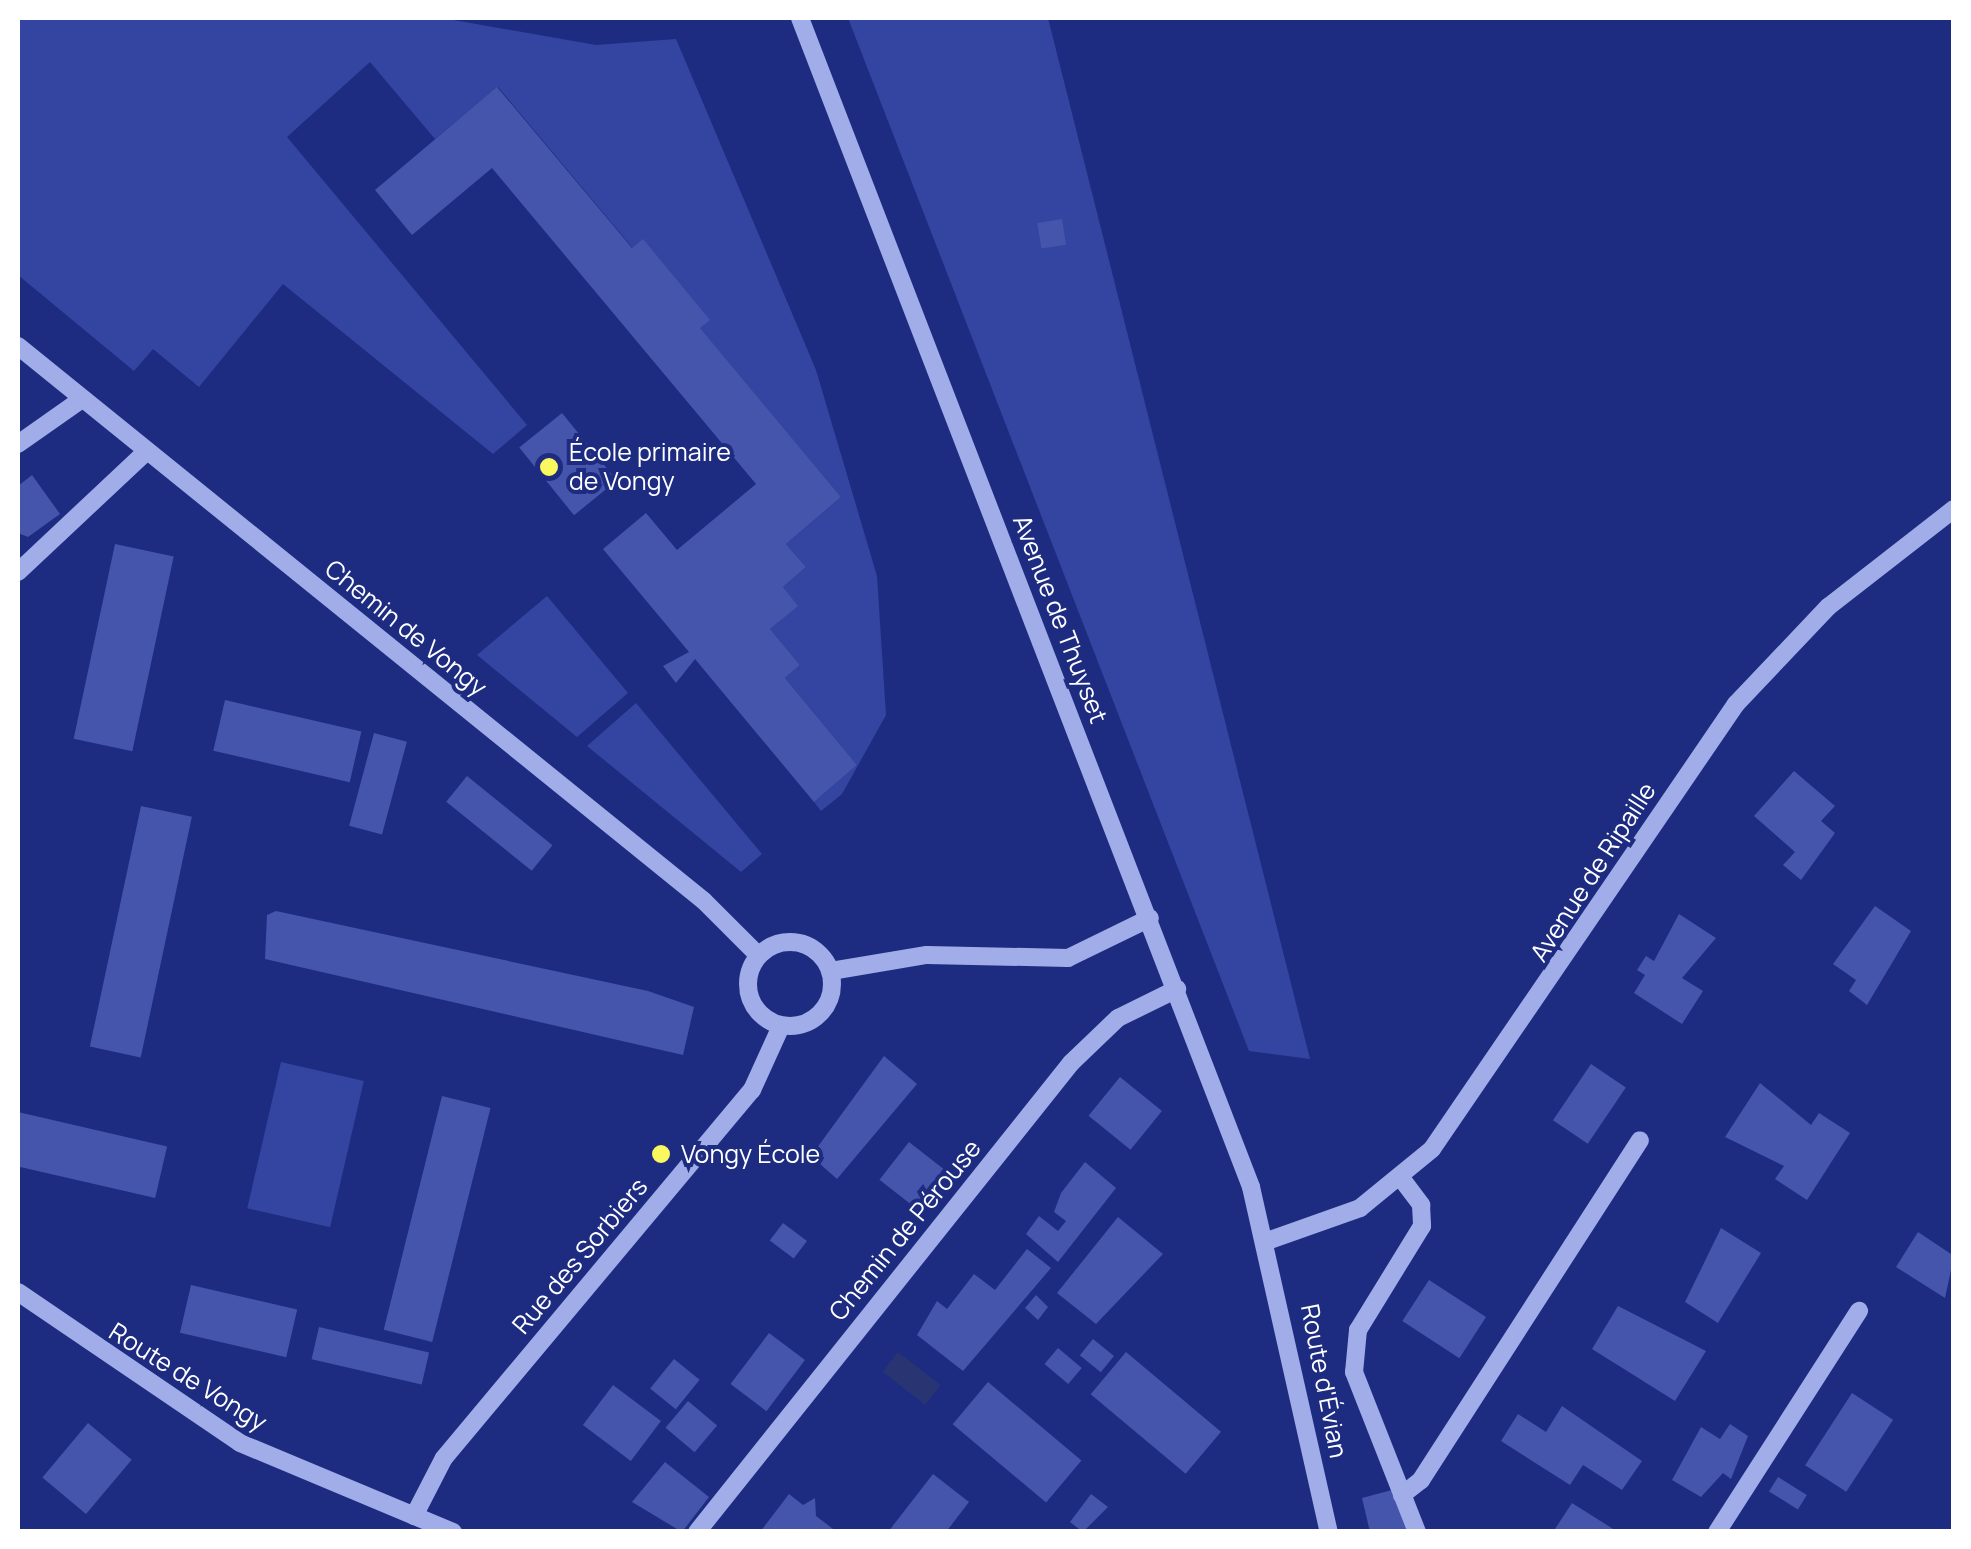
<!DOCTYPE html>
<meta charset="utf-8">
<style>
body{margin:0}
#map{position:relative;width:1971px;height:1549px;overflow:hidden;background:#1d2c81;font-family:Manrope,sans-serif}
div>[style]{position:absolute}
[style*='--x']{left:calc(var(--x)*1px);top:calc(var(--y)*1px);width:calc(var(--w)*1px);rotate:calc(var(--a)*1deg)}
.green>*{inset:0;background:#3345a1;transform-origin:0 0}
.water>*{inset:0;background:#293473;transform-origin:0 0}
.building>*{inset:0;background:#4555ab;transform-origin:0 0}
.minor>*{height:18px;margin:-9px;padding:0 9px;transform-origin:9px;border-radius:9px;background:#a1ade9}
.minor>.ring{margin:-9px;padding:0;box-sizing:content-box;background:none;border:18px solid #a1ade9;border-radius:50%}
.dots>*{width:28px;height:28px;translate:-50% -50%;box-sizing:border-box;border:5px solid #1d2c81;border-radius:50%}
span{translate:-50% -50%;white-space:nowrap;text-align:center;line-height:1.15;-webkit-text-stroke:8px #1d2c81;paint-order:stroke}
.poi-label{font-size:25px;color:#fff}
.left{translate:0 -50%;text-align:left}
.street-label{font-size:25px;color:#fff}
.frame{position:absolute;inset:0;border:20px solid #fff;pointer-events:none}
</style>
<div id="map">
<div class="green">
<i style="clip-path:polygon(18px 18px,442px 18px,596px 45px,676px 39px,816px 370px,877px 576px,886px 715px,842px 794px,821px 811px,814px 802px,857px 765px,785px 678px,800px 665px,770px 629px,797px 606px,783px 587px,806px 567px,786px 544px,841px 497px,498px 87px,435px 139px,370px 62px,287px 137px,527px 425px,493px 454px,283px 284px,199px 387px,153px 349px,134px 371px,18px 275px)"></i>
<i style="clip-path:polygon(848px 18px,1048px 18px,1310px 1059px,1249px 1051px)"></i>
<i style="clip-path:polygon(547px 596px,628px 693px,577px 737px,477px 655px)"></i>
<i style="clip-path:polygon(636px 703px,762px 854px,741px 872px,587px 746px)"></i>
<i style="left:281px;top:1062px;width:85px;height:150px;rotate:13deg"></i>
</div>
<div class="water">
<i style="left:898px;top:1352px;width:54px;height:25px;rotate:38deg"></i>
</div>
<div class="building">
<i style="clip-path:polygon(497px 87px,632px 248px,643px 239px,710px 320px,700px 328px,841px 497px,786px 544px,806px 567px,783px 587px,798px 606px,770px 629px,800px 665px,785px 678px,857px 765px,814px 802px,695px 659px,676px 683px,663px 666px,689px 652px,603px 549px,646px 513px,677px 550px,756px 484px,492px 168px,412px 235px,375px 190px)"></i>
<i style="left:1062px;top:219px;width:26px;height:25px;rotate:81deg"></i>
<i style="left:562px;top:413px;width:87px;height:55px;rotate:51deg"></i>
<i style="clip-path:polygon(32px 475px,60px 514px,28px 537px,18px 533px,18px 486px)"></i>
<i style="left:115px;top:544px;width:60px;height:199px;rotate:12deg"></i>
<i style="left:225px;top:700px;width:140px;height:52px;rotate:13deg"></i>
<i style="left:374px;top:733px;width:34px;height:96px;rotate:15deg"></i>
<i style="clip-path:polygon(1794px 771px,1835px 806px,1821px 821px,1835px 833px,1801px 880px,1783px 865px,1795px 852px,1754px 816px)"></i>
<i style="left:467px;top:776px;width:110px;height:33px;rotate:39deg"></i>
<i style="left:141px;top:806px;width:52px;height:246px;rotate:12deg"></i>
<i style="clip-path:polygon(1875px 906px,1911px 931px,1867px 1005px,1849px 991px,1856px 980px,1833px 964px)"></i>
<i style="clip-path:polygon(276px 911px,648px 991px,694px 1007px,683px 1055px,265px 959px,267px 915px)"></i>
<i style="clip-path:polygon(1679px 914px,1716px 938px,1682px 978px,1703px 991px,1682px 1024px,1634px 993px,1645px 975px,1637px 970px,1646px 956px,1654px 961px)"></i>
<i style="clip-path:polygon(884px 1056px,917px 1084px,837px 1179px,811px 1156px)"></i>
<i style="left:1591px;top:1064px;width:42px;height:68px;rotate:34deg"></i>
<i style="left:1120px;top:1077px;width:54px;height:50px;rotate:39deg"></i>
<i style="clip-path:polygon(1760px 1083px,1811px 1125px,1819px 1113px,1850px 1133px,1807px 1200px,1775px 1179px,1784px 1166px,1725px 1137px)"></i>
<i style="left:442px;top:1096px;width:50px;height:241px;rotate:14deg"></i>
<i style="left:18px;top:1112px;width:153px;height:53px;rotate:13deg"></i>
<i style="left:909px;top:1142px;width:52px;height:48px;rotate:38deg"></i>
<i style="clip-path:polygon(1085px 1162px,1116px 1188px,1058px 1262px,1026px 1234px,1039px 1216px,1058px 1231px,1066px 1221px,1054px 1212px,1061px 1193px)"></i>
<i style="clip-path:polygon(1118px 1217px,1163px 1254px,1096px 1324px,1057px 1293px)"></i>
<i style="left:783px;top:1223px;width:30px;height:22px;rotate:37deg"></i>
<i style="clip-path:polygon(1721px 1228px,1761px 1253px,1718px 1323px,1685px 1302px)"></i>
<i style="clip-path:polygon(1918px 1232px,1954px 1256px,1945px 1298px,1896px 1267px)"></i>
<i style="clip-path:polygon(1027px 1249px,1051px 1268px,963px 1371px,917px 1335px,937px 1301px,947px 1309px,974px 1274px,995px 1290px)"></i>
<i style="left:1429px;top:1280px;width:68px;height:49px;rotate:33deg"></i>
<i style="left:191px;top:1285px;width:109px;height:49px;rotate:13deg"></i>
<i style="clip-path:polygon(1036px 1295px,1048px 1307px,1038px 1320px,1025px 1308px)"></i>
<i style="clip-path:polygon(1618px 1306px,1706px 1351px,1675px 1401px,1592px 1349px)"></i>
<i style="left:319px;top:1327px;width:113px;height:33px;rotate:13deg"></i>
<i style="left:769px;top:1333px;width:45px;height:64px;rotate:37deg"></i>
<i style="left:1093px;top:1339px;width:27px;height:21px;rotate:39deg"></i>
<i style="left:1058px;top:1348px;width:31px;height:21px;rotate:40deg"></i>
<i style="left:1126px;top:1352px;width:124px;height:55px;rotate:40deg"></i>
<i style="left:674px;top:1359px;width:33px;height:38px;rotate:39deg"></i>
<i style="left:988px;top:1382px;width:122px;height:55px;rotate:40deg"></i>
<i style="left:613px;top:1385px;width:60px;height:50px;rotate:37deg"></i>
<i style="left:1852px;top:1393px;width:49px;height:86px;rotate:33deg"></i>
<i style="left:688px;top:1401px;width:38px;height:35px;rotate:40deg"></i>
<i style="clip-path:polygon(1562px 1406px,1642px 1461px,1622px 1490px,1583px 1465px,1570px 1485px,1501px 1441px,1518px 1414px,1546px 1432px)"></i>
<i style="left:88px;top:1423px;width:57px;height:71px;rotate:40deg"></i>
<i style="clip-path:polygon(1730px 1424px,1748px 1436px,1731px 1479px,1723px 1473px,1701px 1497px,1672px 1480px,1701px 1427px,1720px 1439px)"></i>
<i style="clip-path:polygon(665px 1462px,709px 1497px,682px 1532px,632px 1502px)"></i>
<i style="clip-path:polygon(933px 1474px,969px 1502px,946px 1532px,888px 1532px)"></i>
<i style="left:1778px;top:1477px;width:34px;height:17px;rotate:32deg"></i>
<i style="clip-path:polygon(1392px 1490px,1408px 1532px,1370px 1532px,1362px 1498px)"></i>
<i style="clip-path:polygon(789px 1494px,803px 1505px,815px 1498px,816px 1516px,837px 1532px,760px 1532px)"></i>
<i style="clip-path:polygon(1091px 1494px,1108px 1507px,1083px 1532px,1070px 1522px)"></i>
<i style="clip-path:polygon(1572px 1503px,1618px 1532px,1553px 1532px)"></i>
</div>
<div class="minor">
<i style="--x:800;--y:18;--w:1253;--a:68.9"></i>
<i style="--x:1251;--y:1187;--w:354;--a:77.3"></i>
<i style="--x:18;--y:346;--w:882;--a:38.97"></i>
<i style="--x:704;--y:901;--w:76;--a:45"></i>
<i style="--x:18;--y:444;--w:78;--a:-35.1"></i>
<i style="--x:18;--y:572;--w:177;--a:-43.2"></i>
<i class="ring" style="left:748px;top:942px;width:66px;height:66px"></i>
<i style="--x:831;--y:971;--w:97;--a:-9.5"></i>
<i style="--x:927;--y:955;--w:141;--a:1.2"></i>
<i style="--x:1068;--y:958;--w:91;--a:-26"></i>
<i style="--x:1401;--y:1178;--w:34;--a:53"></i>
<i style="--x:1421;--y:1205;--w:21;--a:87"></i>
<i style="--x:1422;--y:1226;--w:122;--a:121.6"></i>
<i style="--x:1358;--y:1330;--w:42;--a:95.4"></i>
<i style="--x:1354;--y:1372;--w:172;--a:68.5"></i>
<i style="--x:1267;--y:1241;--w:99;--a:-19.5"></i>
<i style="--x:1360;--y:1208;--w:93;--a:-39.3"></i>
<i style="--x:1432;--y:1149;--w:539;--a:-55.66"></i>
<i style="--x:1736;--y:704;--w:134;--a:-46.5"></i>
<i style="--x:1828;--y:607;--w:160;--a:-37.9"></i>
<i style="--x:18;--y:1292;--w:268;--a:34.2"></i>
<i style="--x:240;--y:1443;--w:231;--a:22.7"></i>
<i style="--x:1402;--y:1495;--w:24;--a:-38"></i>
<i style="--x:1421;--y:1480;--w:404;--a:-57.2"></i>
<i style="--x:414;--y:1516;--w:65;--a:-62.7"></i>
<i style="--x:444;--y:1458;--w:480;--a:-50.1"></i>
<i style="--x:752;--y:1090;--w:70;--a:-65.6"></i>
<i style="--x:697;--y:1532;--w:600;--a:-51.43"></i>
<i style="--x:1071;--y:1063;--w:65;--a:-43.8"></i>
<i style="--x:1118;--y:1018;--w:66;--a:-26.2"></i>
<i style="--x:1717;--y:1532;--w:263;--a:-57.3"></i>
</div>
<div class="dots">
<i style="left:549px;top:467px;background:#f9f95f"></i>
<i style="left:661px;top:1154px;background:#f9f95f"></i>
</div>
<div class="poi-label">
<span class="left" style="left:569px;top:467px">École primaire<br>de Vongy</span>
<span class="left" style="left:681px;top:1154px">Vongy École</span>
</div>
<div class="street-label">
<span style="left:1060px;top:619px;rotate:69deg">Avenue de Thuyset</span>
<span style="left:406px;top:628px;rotate:39deg">Chemin de Vongy</span>
<span style="left:1593px;top:872px;rotate:-57deg">Avenue de Ripaille</span>
<span style="left:905px;top:1230px;rotate:-51deg">Chemin de Pérouse</span>
<span style="left:580px;top:1256px;rotate:-50deg">Rue des Sorbiers</span>
<span style="left:188px;top:1377px;rotate:32deg">Route de Vongy</span>
<span style="left:1324px;top:1381px;rotate:79deg">Route d'Évian</span>
</div>
<div class="frame"></div>
</div>
